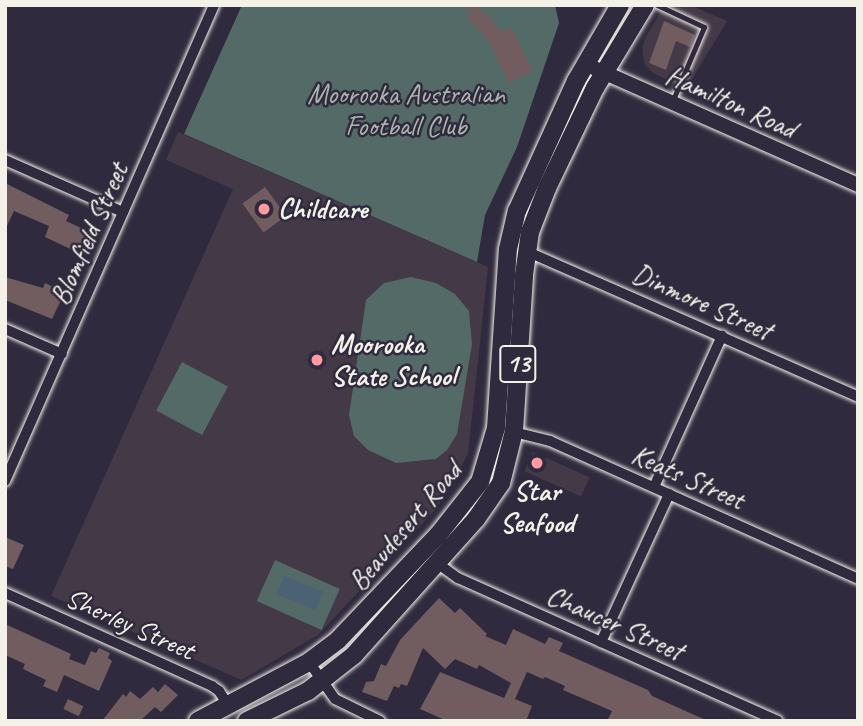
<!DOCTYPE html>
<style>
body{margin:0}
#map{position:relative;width:863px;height:726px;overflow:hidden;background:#2f2a3d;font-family:Caveat,sans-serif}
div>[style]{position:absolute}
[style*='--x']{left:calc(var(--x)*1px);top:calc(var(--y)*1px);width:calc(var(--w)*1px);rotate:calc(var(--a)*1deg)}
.built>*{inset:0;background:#433947;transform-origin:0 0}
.green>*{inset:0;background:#546a66;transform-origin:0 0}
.water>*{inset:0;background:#4a6274;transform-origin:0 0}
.building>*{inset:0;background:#715c5f;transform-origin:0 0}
.roads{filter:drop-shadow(0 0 2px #f4f1e8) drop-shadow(0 0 2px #f4f1e8)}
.lane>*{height:5px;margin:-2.5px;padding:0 2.5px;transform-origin:2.5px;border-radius:2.5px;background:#2f2a3d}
.street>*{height:10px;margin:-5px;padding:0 5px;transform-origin:5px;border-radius:5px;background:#2f2a3d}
.secondary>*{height:14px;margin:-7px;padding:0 7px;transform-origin:7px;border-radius:7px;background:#2f2a3d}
.highway>*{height:18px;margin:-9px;padding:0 9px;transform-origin:9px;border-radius:9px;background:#2f2a3d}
.dots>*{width:19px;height:19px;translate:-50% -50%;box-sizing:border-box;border:4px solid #2f2a3d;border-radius:50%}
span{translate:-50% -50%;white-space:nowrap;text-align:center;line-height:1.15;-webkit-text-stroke:5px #2f2a3d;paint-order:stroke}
.shield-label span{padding:2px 5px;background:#2f2a3d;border:2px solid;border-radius:5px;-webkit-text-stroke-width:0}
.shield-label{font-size:26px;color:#f4f1e8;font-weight:700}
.park-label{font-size:28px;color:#acb4ae}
.street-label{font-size:28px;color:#f4f1e8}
.poi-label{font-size:28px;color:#f4f1e8;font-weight:700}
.left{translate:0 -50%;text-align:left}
.frame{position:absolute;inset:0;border:7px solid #f4f1e8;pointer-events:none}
</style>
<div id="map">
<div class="built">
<i style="clip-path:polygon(665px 5px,690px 5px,727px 21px,686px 89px,653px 73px,645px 65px,642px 51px,645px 38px)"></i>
<i style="clip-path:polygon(178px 132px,488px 267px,468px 454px,436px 509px,318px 635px,241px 680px,51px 596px,233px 189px,166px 160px)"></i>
<i style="left:533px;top:452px;width:62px;height:21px;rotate:24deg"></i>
</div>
<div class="green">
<i style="clip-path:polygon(242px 5px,555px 5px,559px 23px,517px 147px,485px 215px,477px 262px,184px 134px)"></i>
<i style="clip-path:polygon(411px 277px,436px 283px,455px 294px,469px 311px,472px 344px,457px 434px,447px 450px,436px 459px,396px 463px,368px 450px,354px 436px,349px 415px,366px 300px,384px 283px)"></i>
<i style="left:182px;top:362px;width:52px;height:55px;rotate:28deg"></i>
<i style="left:275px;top:560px;width:71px;height:45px;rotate:24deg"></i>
</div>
<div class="water">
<i style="left:284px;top:576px;width:42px;height:20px;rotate:22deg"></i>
</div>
<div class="building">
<i style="clip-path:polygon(463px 5px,477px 5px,501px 31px,511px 27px,533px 71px,509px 83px,488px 40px,467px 17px,471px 14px)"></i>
<i style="clip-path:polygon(664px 21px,695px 35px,690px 47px,676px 41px,666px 70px,649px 63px)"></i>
<i style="clip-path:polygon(5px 183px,69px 215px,66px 221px,92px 233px,83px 255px,45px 237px,49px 226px,14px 211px,5px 230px)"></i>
<i style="left:265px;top:187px;width:36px;height:28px;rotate:54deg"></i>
<i style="clip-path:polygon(5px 277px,43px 288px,45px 283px,65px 292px,52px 319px,5px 300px)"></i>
<i style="clip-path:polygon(5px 537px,24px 545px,13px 569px,5px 566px)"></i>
<i style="clip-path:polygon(439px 598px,455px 613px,460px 608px,487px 634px,485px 636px,506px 645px,513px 629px,545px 644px,549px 637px,563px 643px,559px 651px,648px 690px,652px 696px,708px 721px,607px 721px,612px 711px,563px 690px,565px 686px,545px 677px,543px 679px,527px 672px,515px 699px,532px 706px,526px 721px,447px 721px,420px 709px,440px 672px,504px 698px,511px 683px,479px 665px,477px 669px,455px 659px,445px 669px,423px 648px,407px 686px,401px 684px,399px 688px,394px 686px,387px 701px,362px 692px,366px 682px,374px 681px,381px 664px,386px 666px,400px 640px)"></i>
<i style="clip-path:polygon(5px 624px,71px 654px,69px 659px,85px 665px,91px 651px,96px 653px,99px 648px,110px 653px,108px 658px,112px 661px,99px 691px,64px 675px,57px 692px,43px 686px,46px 680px,23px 669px,25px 664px,5px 655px)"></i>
<i style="clip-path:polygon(165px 684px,178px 695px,161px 712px,155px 707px,140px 721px,102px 721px,123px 694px,126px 697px,130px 691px,140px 699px,153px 687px,158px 692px)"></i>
<i style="left:68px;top:699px;width:17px;height:11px;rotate:25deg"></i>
</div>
<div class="roads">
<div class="lane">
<i style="--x:657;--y:5;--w:52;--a:25.1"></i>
<i style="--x:704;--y:27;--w:82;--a:113.1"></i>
</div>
<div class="street">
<i style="--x:5;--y:160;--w:129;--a:23.8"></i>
<i style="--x:526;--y:251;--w:363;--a:23.7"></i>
<i style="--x:5;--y:329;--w:62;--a:23.7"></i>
<i style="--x:510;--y:431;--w:41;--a:14"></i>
<i style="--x:550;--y:441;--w:338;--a:24.1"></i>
<i style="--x:5;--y:481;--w:520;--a:-66.29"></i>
<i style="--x:654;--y:487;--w:166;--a:-65.8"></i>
<i style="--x:437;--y:563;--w:26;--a:36"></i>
<i style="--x:458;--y:578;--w:350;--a:24.1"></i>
<i style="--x:5;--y:593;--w:227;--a:24.2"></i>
<i style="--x:212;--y:686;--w:9;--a:36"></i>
<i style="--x:219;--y:691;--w:17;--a:57"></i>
<i style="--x:601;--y:642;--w:163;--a:-65.3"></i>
<i style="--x:309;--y:662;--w:45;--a:54.9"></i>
<i style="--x:335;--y:699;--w:50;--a:26.1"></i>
</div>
<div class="secondary">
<i style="--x:585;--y:64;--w:299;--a:23.9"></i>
</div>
<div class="highway">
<i style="--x:198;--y:721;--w:126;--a:-28"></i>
<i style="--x:309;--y:662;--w:36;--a:-37"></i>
<i style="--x:338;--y:640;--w:145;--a:-46.4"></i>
<i style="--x:438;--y:535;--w:68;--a:-51.6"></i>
<i style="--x:480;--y:482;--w:56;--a:-73.5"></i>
<i style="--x:496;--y:428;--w:179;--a:-86.2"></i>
<i style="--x:508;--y:249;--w:39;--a:-77"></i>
<i style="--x:517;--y:211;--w:143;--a:-65.6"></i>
<i style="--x:576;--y:81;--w:88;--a:-59.9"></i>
<i style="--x:247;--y:721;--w:68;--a:-26.2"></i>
<i style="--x:308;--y:691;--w:58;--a:-38"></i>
<i style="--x:354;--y:655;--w:183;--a:-48.1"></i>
<i style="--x:476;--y:519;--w:44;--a:-55.2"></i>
<i style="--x:501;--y:483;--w:54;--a:-76"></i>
<i style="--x:514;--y:431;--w:156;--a:-86.3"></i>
<i style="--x:524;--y:275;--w:43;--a:-82.1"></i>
<i style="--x:530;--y:232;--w:47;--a:-68.9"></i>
<i style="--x:547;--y:188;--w:111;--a:-64.4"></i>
<i style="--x:595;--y:88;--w:97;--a:-58.9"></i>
</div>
</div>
<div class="dots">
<i style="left:264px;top:209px;background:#ff9aa2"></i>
<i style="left:317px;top:360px;background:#ff9aa2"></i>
<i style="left:537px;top:463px;background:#ff9aa2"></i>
</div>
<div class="shield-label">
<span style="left:518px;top:364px">13</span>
</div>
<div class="park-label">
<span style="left:406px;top:110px">Moorooka Australian<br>Football Club</span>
</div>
<div class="street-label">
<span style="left:731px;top:102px;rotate:24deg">Hamilton Road</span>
<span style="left:89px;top:234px;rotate:-66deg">Blomfield Street</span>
<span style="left:702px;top:302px;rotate:24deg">Dinmore Street</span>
<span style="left:688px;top:477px;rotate:24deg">Keats Street</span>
<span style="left:405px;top:526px;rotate:-50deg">Beaudesert Road</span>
<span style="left:615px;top:623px;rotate:24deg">Chaucer Street</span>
<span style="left:130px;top:624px;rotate:24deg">Sherley Street</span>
</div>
<div class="poi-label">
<span class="left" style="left:278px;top:209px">Childcare</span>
<span class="left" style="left:331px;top:360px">Moorooka<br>State School</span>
<span style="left:537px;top:507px">Star<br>Seafood</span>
</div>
<div class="frame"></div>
</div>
